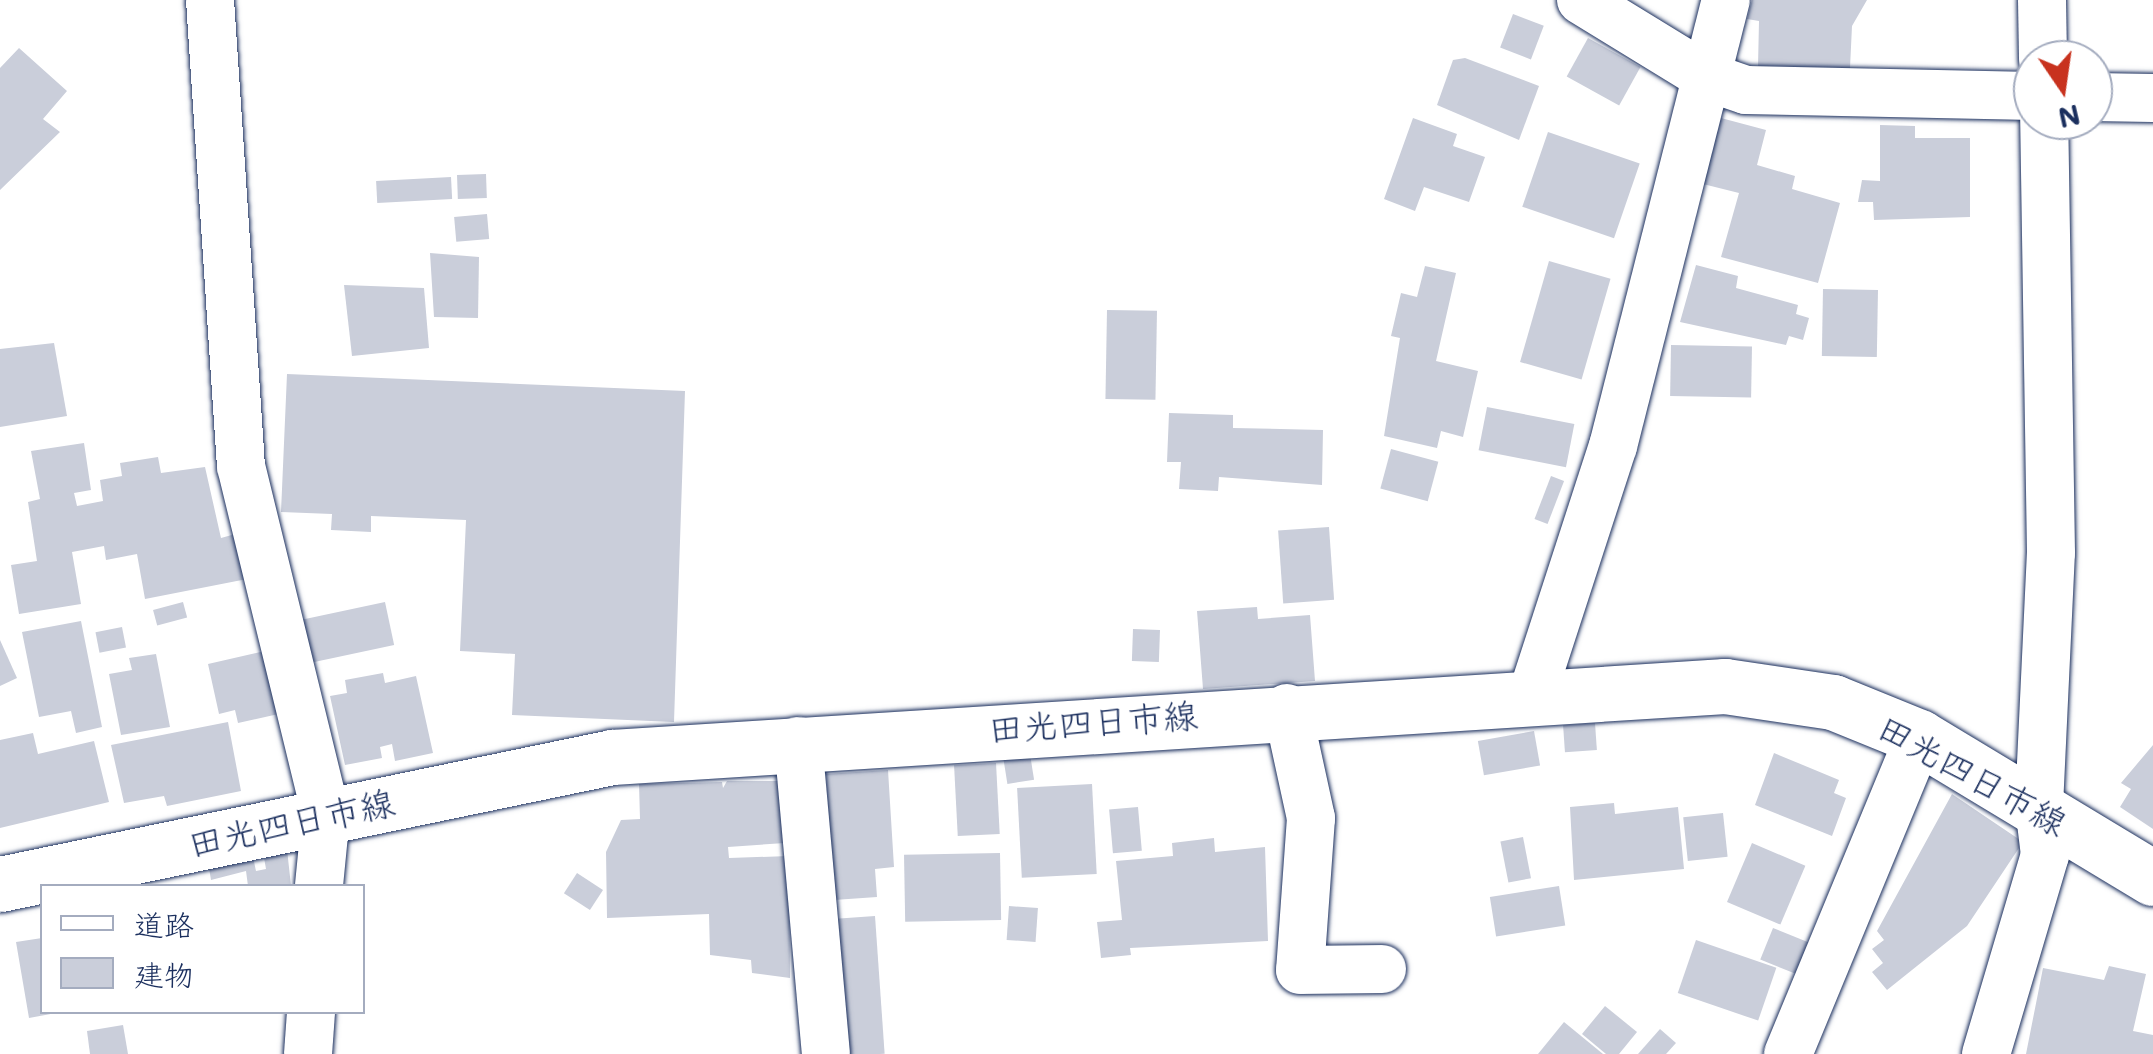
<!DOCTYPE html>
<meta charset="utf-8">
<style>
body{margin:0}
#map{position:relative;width:2153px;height:1054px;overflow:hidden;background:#fff;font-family:Mali,"Klee One",sans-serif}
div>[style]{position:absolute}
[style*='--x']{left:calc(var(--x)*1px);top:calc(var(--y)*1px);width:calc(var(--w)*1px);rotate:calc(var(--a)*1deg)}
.building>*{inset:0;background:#caceda;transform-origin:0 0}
.roads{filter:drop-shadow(0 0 2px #1b2f5e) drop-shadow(0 0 2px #1b2f5e)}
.street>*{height:48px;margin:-24px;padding:0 24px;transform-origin:24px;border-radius:24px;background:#fff}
.secondary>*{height:55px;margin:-27.5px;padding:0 27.5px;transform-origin:27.5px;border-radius:27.5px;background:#fff}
span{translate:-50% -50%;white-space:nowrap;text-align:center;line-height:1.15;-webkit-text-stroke:10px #fff;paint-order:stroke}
.street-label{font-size:35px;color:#1b2f5e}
.legend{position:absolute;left:40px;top:884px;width:325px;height:130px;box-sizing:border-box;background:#fff;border:2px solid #a4acbf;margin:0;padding:12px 18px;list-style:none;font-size:30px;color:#1b2f5e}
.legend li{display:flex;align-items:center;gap:20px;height:50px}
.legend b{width:50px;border:2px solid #a4acbf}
.north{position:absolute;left:2013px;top:40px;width:100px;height:100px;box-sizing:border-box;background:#fff;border:2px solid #a4acbf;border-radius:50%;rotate:167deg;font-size:28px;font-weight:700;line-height:40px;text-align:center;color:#1b2f5e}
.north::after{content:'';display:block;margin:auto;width:35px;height:45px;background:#c8321e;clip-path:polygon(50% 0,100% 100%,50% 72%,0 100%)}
</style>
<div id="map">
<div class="building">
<i style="clip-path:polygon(1752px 0,1867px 0,1852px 26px,1850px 68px,1758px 66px,1759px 21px,1747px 19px)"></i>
<i style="left:1513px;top:14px;width:33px;height:36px;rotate:21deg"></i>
<i style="left:1588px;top:38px;width:60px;height:44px;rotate:29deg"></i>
<i style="clip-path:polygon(19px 48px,67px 91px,43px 119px,60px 132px,0 190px,0 68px)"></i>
<i style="clip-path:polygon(1465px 58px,1539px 86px,1519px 140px,1437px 105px,1453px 60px)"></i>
<i style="clip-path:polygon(1413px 118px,1457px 134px,1453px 146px,1485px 157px,1469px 202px,1424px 187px,1415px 211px,1384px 199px)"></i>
<i style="clip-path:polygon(1721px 118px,1766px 130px,1757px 165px,1795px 176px,1792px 189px,1840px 203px,1818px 283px,1721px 257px,1739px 193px,1703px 184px)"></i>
<i style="clip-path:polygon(1880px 125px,1915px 126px,1915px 138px,1970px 138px,1970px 217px,1874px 220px,1873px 202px,1858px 202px,1862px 180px,1880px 181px)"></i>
<i style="left:1548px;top:132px;width:97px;height:79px;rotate:19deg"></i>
<i style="left:486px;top:174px;width:24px;height:29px;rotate:88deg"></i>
<i style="left:451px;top:177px;width:22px;height:75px;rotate:87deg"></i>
<i style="left:487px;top:214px;width:25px;height:33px;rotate:85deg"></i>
<i style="clip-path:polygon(430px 253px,479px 257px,478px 318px,434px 317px)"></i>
<i style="left:1549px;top:261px;width:64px;height:105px;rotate:16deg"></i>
<i style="clip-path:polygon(1696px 265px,1738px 276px,1736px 288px,1798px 305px,1796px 314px,1809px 318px,1803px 340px,1789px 336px,1786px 345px,1680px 322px)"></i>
<i style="clip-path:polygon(1425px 266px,1456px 273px,1436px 361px,1478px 371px,1463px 437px,1441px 431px,1437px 448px,1384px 436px,1400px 338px,1391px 336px,1401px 293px,1417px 297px)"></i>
<i style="clip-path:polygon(344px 285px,424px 288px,429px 348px,352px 356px)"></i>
<i style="left:1823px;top:289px;width:55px;height:67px;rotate:1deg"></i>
<i style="left:1107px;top:310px;width:50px;height:89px;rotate:1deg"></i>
<i style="clip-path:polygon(54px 343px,67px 416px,0 427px,0 349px)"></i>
<i style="left:1671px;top:345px;width:81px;height:51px;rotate:1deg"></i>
<i style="clip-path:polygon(287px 374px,685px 391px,674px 722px,512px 715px,515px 654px,460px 651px,466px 520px,371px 516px,371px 532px,331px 530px,332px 514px,281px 512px)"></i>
<i style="left:1487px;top:407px;width:89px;height:44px;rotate:11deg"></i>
<i style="clip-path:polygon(1169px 413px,1233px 415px,1233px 428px,1323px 430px,1322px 485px,1219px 477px,1218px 491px,1179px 489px,1181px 462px,1167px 462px)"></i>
<i style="clip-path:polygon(84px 443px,91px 490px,74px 493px,77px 506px,103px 501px,100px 480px,122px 476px,120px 463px,158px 457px,161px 473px,205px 467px,221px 538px,239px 533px,247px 579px,145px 599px,137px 554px,106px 560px,104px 546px,72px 552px,81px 604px,19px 614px,11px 565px,37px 561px,28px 502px,40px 499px,31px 451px)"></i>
<i style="left:1391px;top:449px;width:49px;height:41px;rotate:15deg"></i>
<i style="left:1551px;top:476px;width:14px;height:46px;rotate:21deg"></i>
<i style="left:1329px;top:527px;width:73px;height:51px;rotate:86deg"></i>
<i style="left:183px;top:602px;width:16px;height:31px;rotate:75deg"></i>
<i style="left:385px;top:602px;width:44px;height:84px;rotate:78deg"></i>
<i style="clip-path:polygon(1257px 607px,1258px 619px,1310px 615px,1315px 681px,1203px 689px,1197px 611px)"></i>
<i style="clip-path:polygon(81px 621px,102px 727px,76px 733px,71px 711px,39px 717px,22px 632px)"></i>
<i style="left:122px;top:627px;width:21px;height:27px;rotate:79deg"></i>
<i style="left:1133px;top:629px;width:27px;height:32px;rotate:2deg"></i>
<i style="clip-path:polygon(0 640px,17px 678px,0 686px)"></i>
<i style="clip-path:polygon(269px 650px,283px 713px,238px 723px,235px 710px,219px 714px,208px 664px)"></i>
<i style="clip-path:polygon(156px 654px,170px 727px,121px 735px,109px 674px,132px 670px,129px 658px)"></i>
<i style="clip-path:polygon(383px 673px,385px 683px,416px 676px,433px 753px,395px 761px,392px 744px,380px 747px,382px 758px,345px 765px,330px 696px,347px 693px,345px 680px)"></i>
<i style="clip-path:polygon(228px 722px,241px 791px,167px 806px,164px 796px,124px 803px,111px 745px)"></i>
<i style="left:1595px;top:723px;width:27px;height:32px;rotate:86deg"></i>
<i style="left:1534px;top:731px;width:35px;height:57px;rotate:80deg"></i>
<i style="clip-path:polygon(33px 733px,38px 754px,94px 741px,109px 802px,0 828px,0 740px)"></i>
<i style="clip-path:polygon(2153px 745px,2153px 829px,2120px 807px,2131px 789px,2121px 783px)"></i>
<i style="clip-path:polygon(1774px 753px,1839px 780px,1834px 793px,1846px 798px,1832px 836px,1755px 805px)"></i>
<i style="left:1030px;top:754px;width:26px;height:27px;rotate:81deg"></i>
<i style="left:996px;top:763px;width:71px;height:42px;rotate:87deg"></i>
<i style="clip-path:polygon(888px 770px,894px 867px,875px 869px,877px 897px,834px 900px,826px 774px)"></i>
<i style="clip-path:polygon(727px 781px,781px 781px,785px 843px,728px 847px,729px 858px,789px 856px,790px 978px,752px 973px,751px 960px,710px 955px,709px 914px,607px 918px,606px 852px,621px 820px,640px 819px,639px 784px,722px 782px,723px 788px)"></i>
<i style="left:1092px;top:784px;width:90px;height:75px;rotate:87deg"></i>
<i style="clip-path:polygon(1952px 794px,2023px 842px,1967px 926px,1887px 990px,1872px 972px,1883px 963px,1872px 949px,1884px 940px,1877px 931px)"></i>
<i style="clip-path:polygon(1614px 803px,1615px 814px,1678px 807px,1684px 869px,1574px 880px,1570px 807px)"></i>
<i style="left:1138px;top:807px;width:44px;height:29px;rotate:85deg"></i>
<i style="left:1723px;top:813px;width:44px;height:40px;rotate:84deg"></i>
<i style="left:1523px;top:837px;width:42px;height:23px;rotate:79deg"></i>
<i style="clip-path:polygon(1214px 838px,1215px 852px,1265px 847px,1268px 941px,1130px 948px,1131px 955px,1101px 958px,1097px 922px,1122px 920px,1116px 861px,1173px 856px,1172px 843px)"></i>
<i style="left:1752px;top:843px;width:58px;height:64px;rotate:23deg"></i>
<i style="clip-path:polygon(287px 849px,291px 886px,248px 886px,246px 871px,211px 880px,209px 868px,253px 857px,256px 871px,266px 869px,263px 852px)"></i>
<i style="left:1000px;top:853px;width:67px;height:96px;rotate:89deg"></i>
<i style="left:577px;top:873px;width:31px;height:24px;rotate:33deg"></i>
<i style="left:1559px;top:886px;width:40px;height:70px;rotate:81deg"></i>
<i style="left:1009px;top:906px;width:29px;height:34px;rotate:4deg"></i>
<i style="left:875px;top:916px;width:138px;height:39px;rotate:86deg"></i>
<i style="left:1773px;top:928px;width:38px;height:34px;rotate:22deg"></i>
<i style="clip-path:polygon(42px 938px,42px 1012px,56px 1013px,29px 1018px,16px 942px)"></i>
<i style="left:1696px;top:940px;width:85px;height:56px;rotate:19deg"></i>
<i style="clip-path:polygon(2109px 966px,2146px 974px,2133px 1031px,2153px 1035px,2153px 1054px,2026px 1054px,2043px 968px,2104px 980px)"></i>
<i style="clip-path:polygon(1605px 1006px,1637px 1032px,1619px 1054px,1606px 1054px,1582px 1034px)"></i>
<i style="clip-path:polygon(1564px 1022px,1603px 1054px,1538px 1054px)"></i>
<i style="clip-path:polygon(123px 1025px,128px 1054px,90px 1054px,87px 1031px)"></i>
<i style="clip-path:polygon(1660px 1029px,1676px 1043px,1666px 1054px,1638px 1054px)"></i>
</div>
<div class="roads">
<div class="street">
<i style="--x:210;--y:0;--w:467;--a:86.2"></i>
<i style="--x:241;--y:466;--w:358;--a:76.3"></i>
<i style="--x:326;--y:814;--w:72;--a:95.6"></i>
<i style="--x:1581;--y:0;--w:145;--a:31.5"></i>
<i style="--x:1705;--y:76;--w:43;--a:18.9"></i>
<i style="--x:1746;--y:90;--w:287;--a:1.2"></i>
<i style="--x:2042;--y:0;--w:60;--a:89"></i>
<i style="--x:2093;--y:97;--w:60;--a:1"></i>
<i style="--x:1533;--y:692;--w:259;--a:-72"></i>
<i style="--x:1613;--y:446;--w:460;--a:-75.8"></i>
<i style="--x:1287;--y:708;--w:113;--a:77.7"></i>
<i style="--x:1311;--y:818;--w:152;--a:94.1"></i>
<i style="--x:1300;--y:970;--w:82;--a:-0.7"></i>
<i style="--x:798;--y:741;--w:314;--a:84.9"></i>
<i style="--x:308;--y:1054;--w:42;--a:-85.9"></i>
<i style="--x:1788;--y:1054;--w:343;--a:-67.5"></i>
<i style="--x:1986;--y:1054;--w:208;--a:-73.5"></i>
<i style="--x:2045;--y:855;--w:49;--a:-97"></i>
<i style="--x:2039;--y:806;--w:253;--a:-87.3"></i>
<i style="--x:2051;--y:553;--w:433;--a:-90.9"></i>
</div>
<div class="secondary">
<i style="--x:0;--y:884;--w:625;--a:-11.72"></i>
<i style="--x:612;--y:757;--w:1115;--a:-3.65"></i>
<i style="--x:1725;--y:686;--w:109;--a:8.4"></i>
<i style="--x:1833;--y:702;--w:93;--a:22.1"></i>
<i style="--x:1919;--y:737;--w:273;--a:31.1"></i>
</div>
</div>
<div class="street-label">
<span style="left:1093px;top:721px;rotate:-4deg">田光四日市線</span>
<span style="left:1973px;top:774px;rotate:29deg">田光四日市線</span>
<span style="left:291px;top:822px;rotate:-12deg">田光四日市線</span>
</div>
<ul class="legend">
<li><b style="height:12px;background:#fff"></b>道路</li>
<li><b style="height:28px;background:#caceda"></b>建物</li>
</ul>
<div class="north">N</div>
</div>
